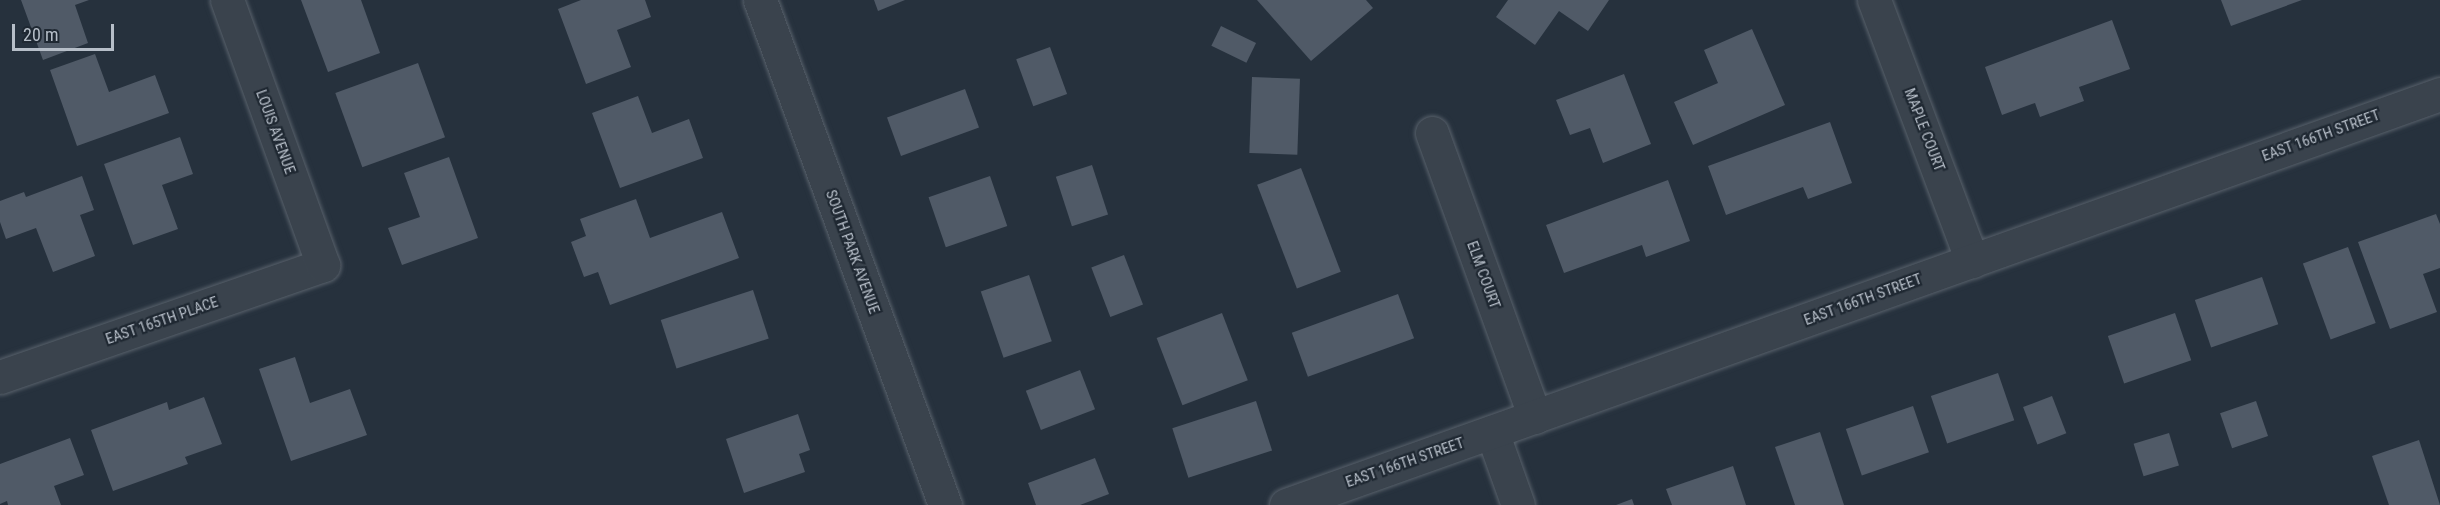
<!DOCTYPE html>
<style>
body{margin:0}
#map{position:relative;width:2440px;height:505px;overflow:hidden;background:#26313d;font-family:"Roboto Condensed",sans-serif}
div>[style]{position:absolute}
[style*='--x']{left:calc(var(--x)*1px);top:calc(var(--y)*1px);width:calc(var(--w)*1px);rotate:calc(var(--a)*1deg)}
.building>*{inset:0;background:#505a67;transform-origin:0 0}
.roads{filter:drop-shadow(0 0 2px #58616b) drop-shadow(0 0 2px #58616b)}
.minor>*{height:33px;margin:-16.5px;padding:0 16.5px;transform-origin:16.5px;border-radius:16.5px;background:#3a434d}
span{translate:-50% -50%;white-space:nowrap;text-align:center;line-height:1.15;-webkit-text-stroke:4.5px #1f2832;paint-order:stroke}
.street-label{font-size:15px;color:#b6bec8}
.scale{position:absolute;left:12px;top:24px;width:102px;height:27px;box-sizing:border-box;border:3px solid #b6bec8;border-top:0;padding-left:8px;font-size:18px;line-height:21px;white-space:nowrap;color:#b6bec8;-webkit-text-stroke:4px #1f2832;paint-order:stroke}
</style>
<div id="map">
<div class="building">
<i style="clip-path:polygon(21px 0,89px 0,75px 5px,88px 43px,43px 60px)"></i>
<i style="clip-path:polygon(301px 0,361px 0,380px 53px,328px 72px)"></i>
<i style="clip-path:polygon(581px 0,645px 0,651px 17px,617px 30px,631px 67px,586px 84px,558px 9px)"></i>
<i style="clip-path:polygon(874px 0,905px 0,878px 11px)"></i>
<i style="clip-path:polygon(1257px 0,1366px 0,1373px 8px,1311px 61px)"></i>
<i style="clip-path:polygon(1508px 0,1609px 0,1588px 31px,1559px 11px,1535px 45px,1496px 17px)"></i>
<i style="clip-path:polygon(2221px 0,2302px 0,2231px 26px)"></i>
<i style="clip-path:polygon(2112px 20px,2130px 69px,2079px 87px,2084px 101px,2040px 117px,2035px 103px,2002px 115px,1985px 67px)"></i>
<i style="left:1221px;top:26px;width:39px;height:22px;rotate:26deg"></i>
<i style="clip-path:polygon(1752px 29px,1785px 105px,1693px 145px,1674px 102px,1718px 83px,1704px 50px)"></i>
<i style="left:1050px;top:47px;width:50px;height:36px;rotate:70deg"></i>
<i style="clip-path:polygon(95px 54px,109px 92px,155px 75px,169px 113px,77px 146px,50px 70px)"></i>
<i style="left:418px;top:63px;width:79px;height:88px;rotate:70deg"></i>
<i style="clip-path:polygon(1624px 74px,1651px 144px,1603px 163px,1590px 128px,1570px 135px,1556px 100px)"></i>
<i style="left:1252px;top:77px;width:48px;height:76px;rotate:2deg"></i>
<i style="left:965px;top:89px;width:41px;height:83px;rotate:70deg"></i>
<i style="clip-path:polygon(638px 96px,652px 133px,689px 119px,703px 158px,620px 188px,592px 113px)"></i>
<i style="clip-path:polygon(1830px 122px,1852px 183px,1808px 199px,1803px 187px,1726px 215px,1708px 166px)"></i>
<i style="clip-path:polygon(180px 137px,193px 174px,162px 185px,178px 229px,133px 245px,104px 164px)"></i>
<i style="clip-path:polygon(449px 157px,478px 238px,402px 265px,388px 228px,420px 217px,404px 173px)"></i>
<i style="left:1092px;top:165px;width:52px;height:38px;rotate:72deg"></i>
<i style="left:1301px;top:168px;width:111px;height:47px;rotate:69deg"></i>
<i style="clip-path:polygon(82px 176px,94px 210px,80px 215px,95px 256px,53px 272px,36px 228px,6px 239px,0 222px,0 201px,24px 192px,26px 197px)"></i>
<i style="left:990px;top:176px;width:53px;height:65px;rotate:71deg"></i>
<i style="clip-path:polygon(1668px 180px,1690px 241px,1646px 257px,1642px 245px,1564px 273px,1546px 225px)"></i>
<i style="clip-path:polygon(636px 199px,650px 238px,722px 212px,739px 258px,610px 305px,598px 272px,584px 277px,571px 242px,586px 236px,580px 219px)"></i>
<i style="clip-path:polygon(2436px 214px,2440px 224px,2440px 268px,2423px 274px,2437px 312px,2390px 329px,2358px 242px)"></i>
<i style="left:2348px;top:247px;width:81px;height:48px;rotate:70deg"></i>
<i style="left:1124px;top:255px;width:53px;height:35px;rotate:69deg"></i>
<i style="left:1029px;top:275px;width:70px;height:51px;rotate:71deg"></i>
<i style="left:2262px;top:277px;width:50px;height:71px;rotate:71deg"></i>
<i style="left:753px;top:290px;width:51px;height:97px;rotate:72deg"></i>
<i style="left:1398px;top:294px;width:47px;height:113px;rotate:70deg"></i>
<i style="left:1222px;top:313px;width:72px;height:70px;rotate:69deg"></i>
<i style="left:2175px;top:313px;width:50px;height:71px;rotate:71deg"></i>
<i style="clip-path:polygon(295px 357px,310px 403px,350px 389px,367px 435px,291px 461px,259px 369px)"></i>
<i style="left:1080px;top:370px;width:42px;height:58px;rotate:69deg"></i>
<i style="left:1998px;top:373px;width:50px;height:71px;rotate:71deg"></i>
<i style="left:2052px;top:396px;width:40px;height:31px;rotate:69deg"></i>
<i style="clip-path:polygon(204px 397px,222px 444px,185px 457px,188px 464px,113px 491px,91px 430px,167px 402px,169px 410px)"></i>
<i style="left:1256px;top:401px;width:52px;height:88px;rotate:72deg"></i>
<i style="left:2256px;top:401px;width:37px;height:38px;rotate:71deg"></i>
<i style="left:1913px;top:406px;width:49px;height:71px;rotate:71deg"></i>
<i style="clip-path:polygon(798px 414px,810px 450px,799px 454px,805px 472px,744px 493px,726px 439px)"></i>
<i style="clip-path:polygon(1820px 432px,1844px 505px,1795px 505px,1775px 447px)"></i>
<i style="left:2169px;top:433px;width:34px;height:37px;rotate:73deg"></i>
<i style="clip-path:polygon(70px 438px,84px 475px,54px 486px,61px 505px,8px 505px,7px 501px,0 504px,0 464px)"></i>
<i style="clip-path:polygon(2419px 440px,2440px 505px,2389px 505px,2372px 456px)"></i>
<i style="clip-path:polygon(1095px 458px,1109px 494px,1080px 505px,1036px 505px,1028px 483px)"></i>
<i style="clip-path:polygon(1733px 466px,1746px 505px,1672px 505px,1666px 489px)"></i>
<i style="clip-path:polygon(1632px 499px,1634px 505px,1616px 505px)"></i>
</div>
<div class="roads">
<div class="minor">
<i style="--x:760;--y:0;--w:538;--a:69.88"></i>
<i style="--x:1874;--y:0;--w:279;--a:69.4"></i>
<i style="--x:1432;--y:133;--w:302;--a:70.1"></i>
<i style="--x:0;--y:377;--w:342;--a:-19.1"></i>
<i style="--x:323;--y:265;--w:282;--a:-109.9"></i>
<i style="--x:1492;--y:432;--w:77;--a:70.4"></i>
<i style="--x:1286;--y:505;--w:1225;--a:-19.6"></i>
</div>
</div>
<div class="street-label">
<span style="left:1924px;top:130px;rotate:69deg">MAPLE COURT</span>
<span style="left:275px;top:132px;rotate:70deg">LOUIS AVENUE</span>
<span style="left:2321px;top:136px;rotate:-20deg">EAST 166TH STREET</span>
<span style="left:852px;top:252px;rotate:70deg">SOUTH PARK AVENUE</span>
<span style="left:1483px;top:275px;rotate:70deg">ELM COURT</span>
<span style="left:1863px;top:300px;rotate:-20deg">EAST 166TH STREET</span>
<span style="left:162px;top:321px;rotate:-19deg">EAST 165TH PLACE</span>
<span style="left:1405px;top:463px;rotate:-19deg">EAST 166TH STREET</span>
</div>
<div class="scale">20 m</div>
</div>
